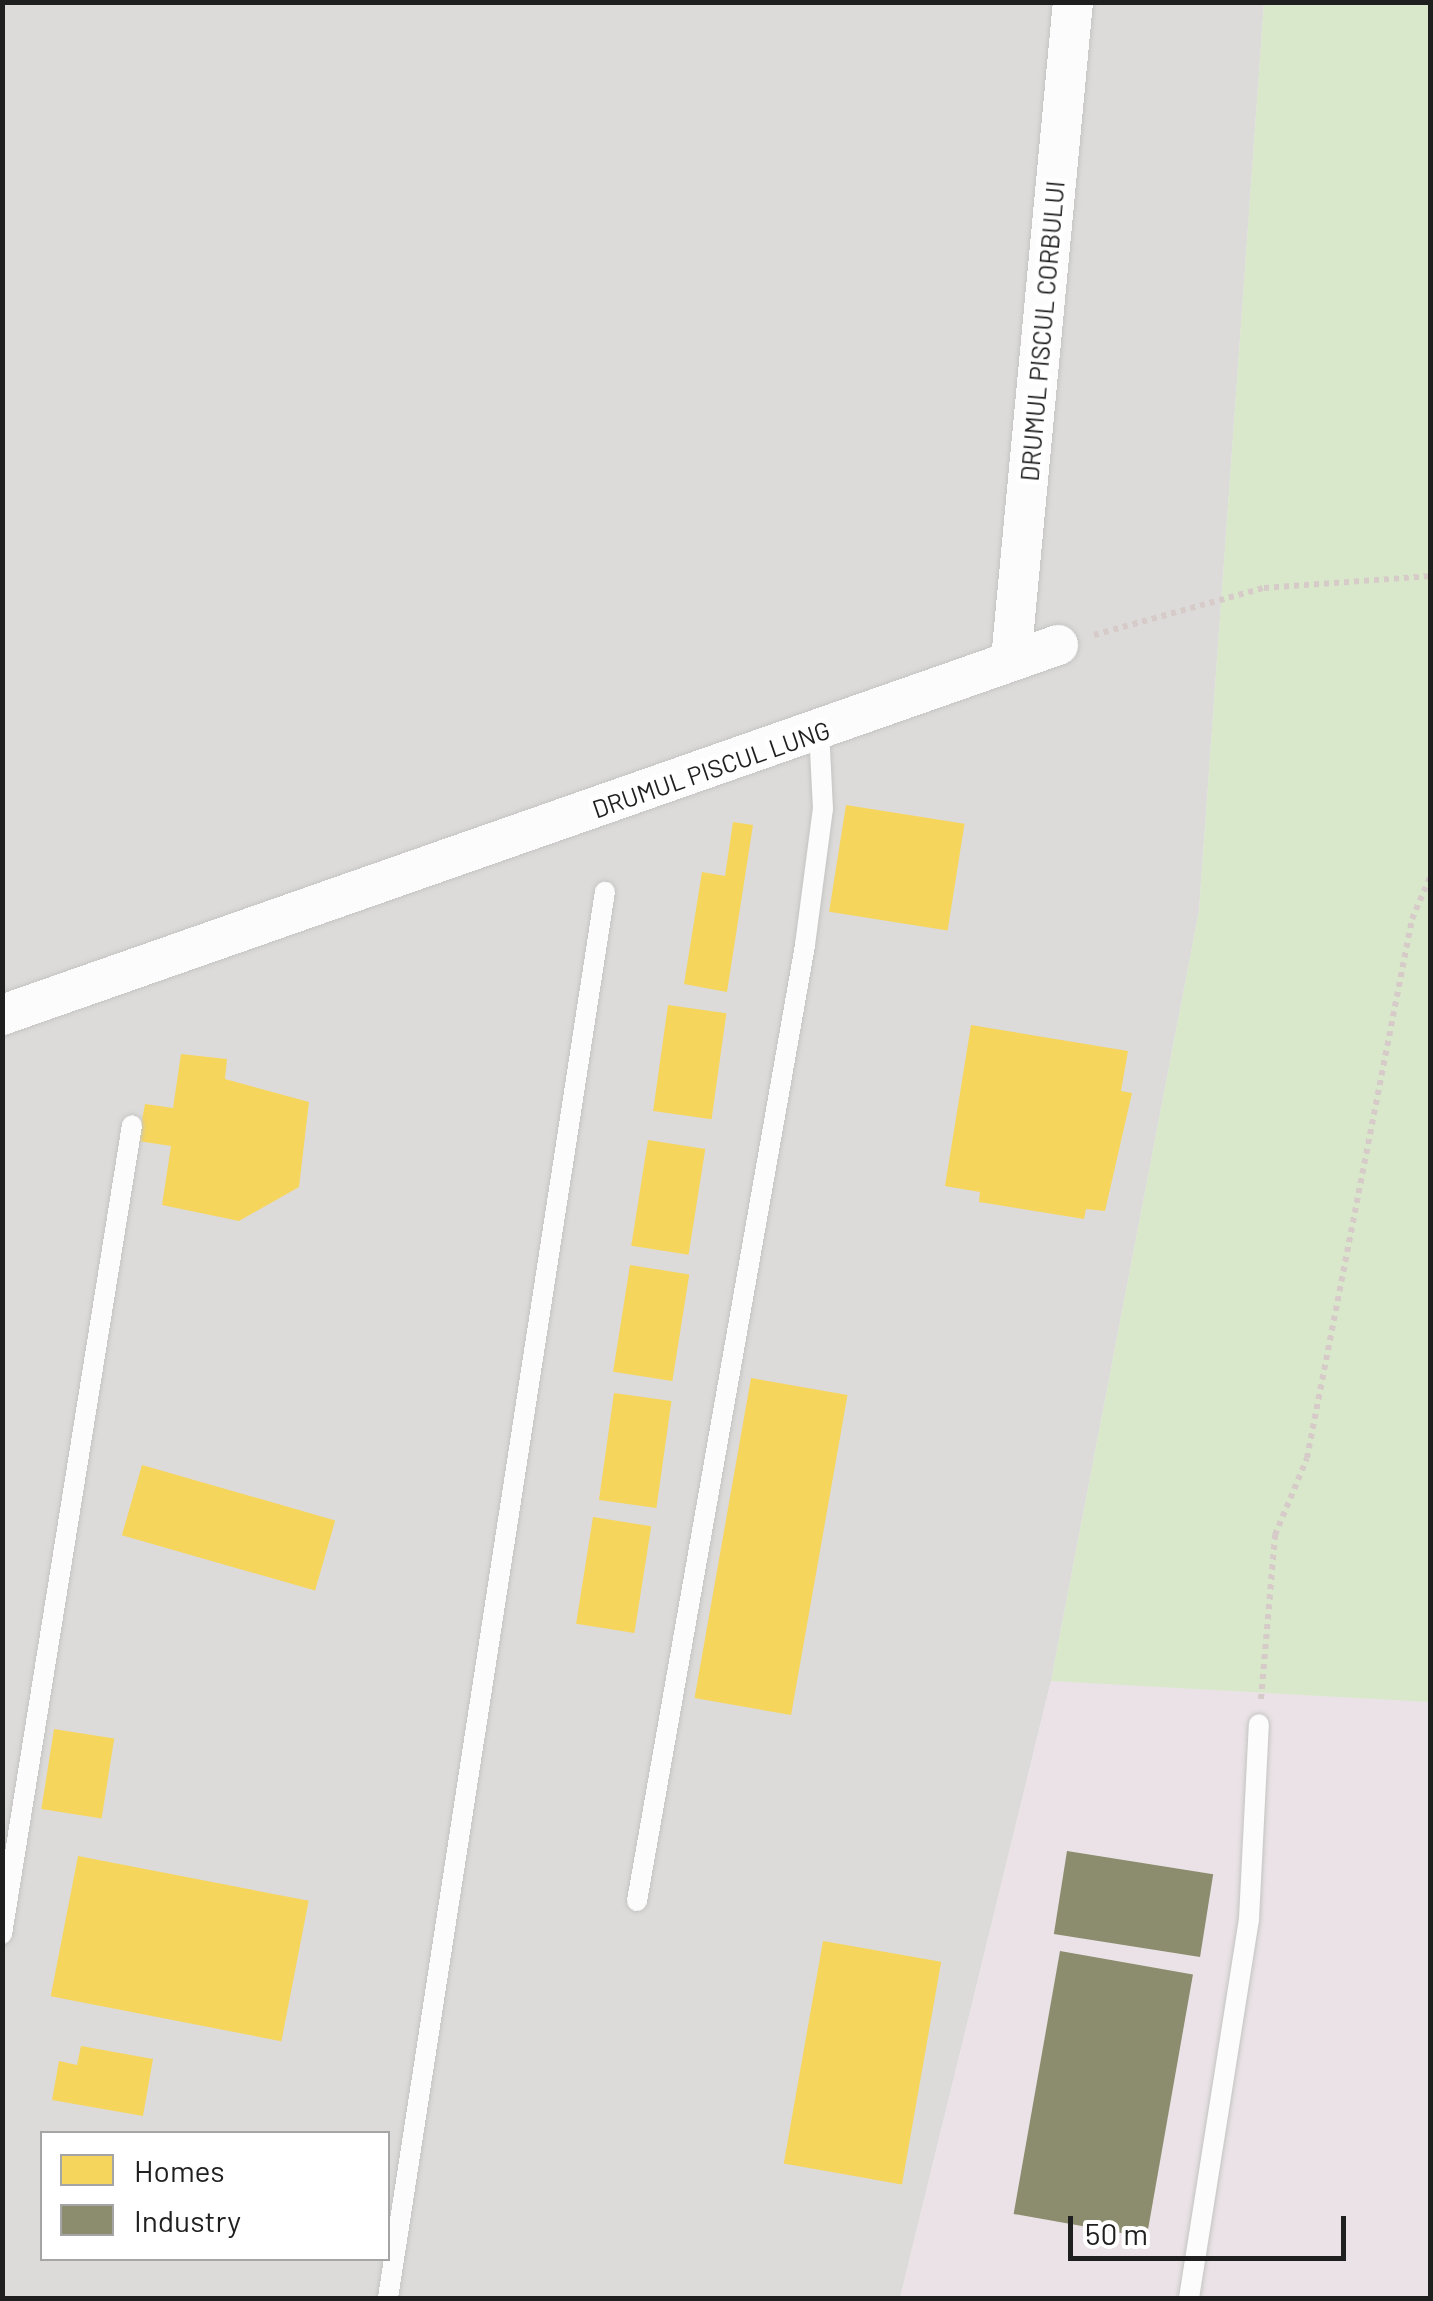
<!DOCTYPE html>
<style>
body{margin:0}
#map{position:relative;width:1433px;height:2301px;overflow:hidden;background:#edece9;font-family:Barlow,sans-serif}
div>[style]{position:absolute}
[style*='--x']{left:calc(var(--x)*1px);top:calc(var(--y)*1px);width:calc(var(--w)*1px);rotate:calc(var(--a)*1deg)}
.residential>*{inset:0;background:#dcdbda}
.industrial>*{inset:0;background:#eae2e6}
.grass>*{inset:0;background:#d9e7cb}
.homes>*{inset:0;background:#f6d55c;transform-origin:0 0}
.industry>*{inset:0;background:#8c8c6e;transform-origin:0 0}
.path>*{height:6px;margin-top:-3px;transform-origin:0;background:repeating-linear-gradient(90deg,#d6cbc8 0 5px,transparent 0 10px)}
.roads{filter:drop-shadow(0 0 2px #c4c4c2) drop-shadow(0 0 2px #c4c4c2)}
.service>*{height:20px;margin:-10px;padding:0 10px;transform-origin:10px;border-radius:10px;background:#fcfcfc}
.minor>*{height:40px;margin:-20px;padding:0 20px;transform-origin:20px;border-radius:20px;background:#fcfcfc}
span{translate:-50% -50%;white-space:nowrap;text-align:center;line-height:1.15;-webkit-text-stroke:10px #fff;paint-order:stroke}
.street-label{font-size:25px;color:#1f1f1f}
.frame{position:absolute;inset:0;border:5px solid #1f1f1f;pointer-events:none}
.legend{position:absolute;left:40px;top:2131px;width:350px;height:130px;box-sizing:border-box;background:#fff;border:2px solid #a5a5a5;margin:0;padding:12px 18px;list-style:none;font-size:30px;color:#1f1f1f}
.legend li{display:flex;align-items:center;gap:20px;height:50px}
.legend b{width:50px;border:2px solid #a5a5a5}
.scale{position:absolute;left:1068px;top:2216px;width:278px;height:45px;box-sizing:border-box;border:5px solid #1f1f1f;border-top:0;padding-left:12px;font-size:30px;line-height:35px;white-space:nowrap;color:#1f1f1f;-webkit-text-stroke:8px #fff;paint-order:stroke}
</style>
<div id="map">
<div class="residential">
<i style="clip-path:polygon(evenodd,3px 3px,1264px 3px,1199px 911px,1051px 1681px,900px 2298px,3px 2298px,3px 3px,42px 2134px,388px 2134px,388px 2258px,42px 2258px,42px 2134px)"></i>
</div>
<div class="industrial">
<i style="clip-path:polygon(1051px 1681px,1430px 1702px,1430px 2298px,900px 2298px)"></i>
</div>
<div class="grass">
<i style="clip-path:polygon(1264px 3px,1430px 3px,1430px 1702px,1051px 1681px,1199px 911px)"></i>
</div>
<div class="homes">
<i style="left:846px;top:805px;width:120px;height:108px;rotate:9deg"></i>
<i style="clip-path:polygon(733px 822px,753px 825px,727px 992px,684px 984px,702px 872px,725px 876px)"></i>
<i style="left:668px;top:1005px;width:59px;height:107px;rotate:8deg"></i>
<i style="clip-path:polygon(971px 1025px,1128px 1051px,1121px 1091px,1132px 1093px,1105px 1211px,1086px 1209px,1084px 1219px,979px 1202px,980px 1192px,945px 1186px)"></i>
<i style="clip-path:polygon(181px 1054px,227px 1059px,225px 1079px,309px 1102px,299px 1187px,239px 1221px,162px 1205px,171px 1146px,138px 1141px,145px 1104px,173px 1108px)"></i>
<i style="left:648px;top:1140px;width:58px;height:107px;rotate:9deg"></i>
<i style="left:630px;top:1265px;width:60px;height:108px;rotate:9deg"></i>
<i style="left:751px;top:1378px;width:98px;height:325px;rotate:10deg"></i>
<i style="left:614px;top:1393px;width:58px;height:108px;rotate:8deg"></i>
<i style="left:142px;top:1465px;width:201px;height:73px;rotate:16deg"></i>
<i style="left:593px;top:1517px;width:59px;height:108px;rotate:9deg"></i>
<i style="left:54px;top:1729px;width:61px;height:81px;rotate:9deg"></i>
<i style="left:78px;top:1856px;width:235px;height:143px;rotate:11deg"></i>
<i style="left:823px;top:1941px;width:120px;height:226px;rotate:10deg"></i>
<i style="clip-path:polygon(81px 2046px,153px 2059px,143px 2116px,52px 2100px,59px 2061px,77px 2065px)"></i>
</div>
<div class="industry">
<i style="left:1067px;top:1851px;width:148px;height:84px;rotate:9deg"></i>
<i style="left:1060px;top:1951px;width:135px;height:267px;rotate:10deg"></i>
</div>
<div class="path">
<i style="--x:1094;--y:635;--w:176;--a:-15.5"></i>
<i style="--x:1264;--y:588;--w:166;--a:-4.1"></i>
<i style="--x:1261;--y:1699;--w:165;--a:-85.1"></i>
<i style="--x:1275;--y:1535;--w:83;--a:-67.4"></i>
<i style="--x:1307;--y:1458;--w:549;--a:-78.98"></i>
<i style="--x:1412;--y:919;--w:46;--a:-66.8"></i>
</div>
<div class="roads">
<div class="service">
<i style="--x:637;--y:1901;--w:971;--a:-80.03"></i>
<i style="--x:805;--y:945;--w:137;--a:-82.5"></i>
<i style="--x:823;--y:809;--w:78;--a:-92.9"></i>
<i style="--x:2;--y:1934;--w:819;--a:-80.87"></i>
<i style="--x:388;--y:2298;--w:1423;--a:-81.23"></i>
<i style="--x:1189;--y:2298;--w:384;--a:-81"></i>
<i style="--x:1249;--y:1919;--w:195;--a:-87.1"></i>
</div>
<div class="minor">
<i style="--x:1011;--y:660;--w:661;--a:-84.62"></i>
<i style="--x:2;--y:1015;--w:1119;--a:-19.31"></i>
</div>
</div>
<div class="street-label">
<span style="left:1042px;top:331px;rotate:-85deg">DRUMUL PISCUL CORBULUI</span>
<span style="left:711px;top:769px;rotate:-19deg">DRUMUL PISCUL LUNG</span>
</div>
<div class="frame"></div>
<ul class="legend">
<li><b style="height:28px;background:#f6d55c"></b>Homes</li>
<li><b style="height:28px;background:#8c8c6e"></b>Industry</li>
</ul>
<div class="scale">50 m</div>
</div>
